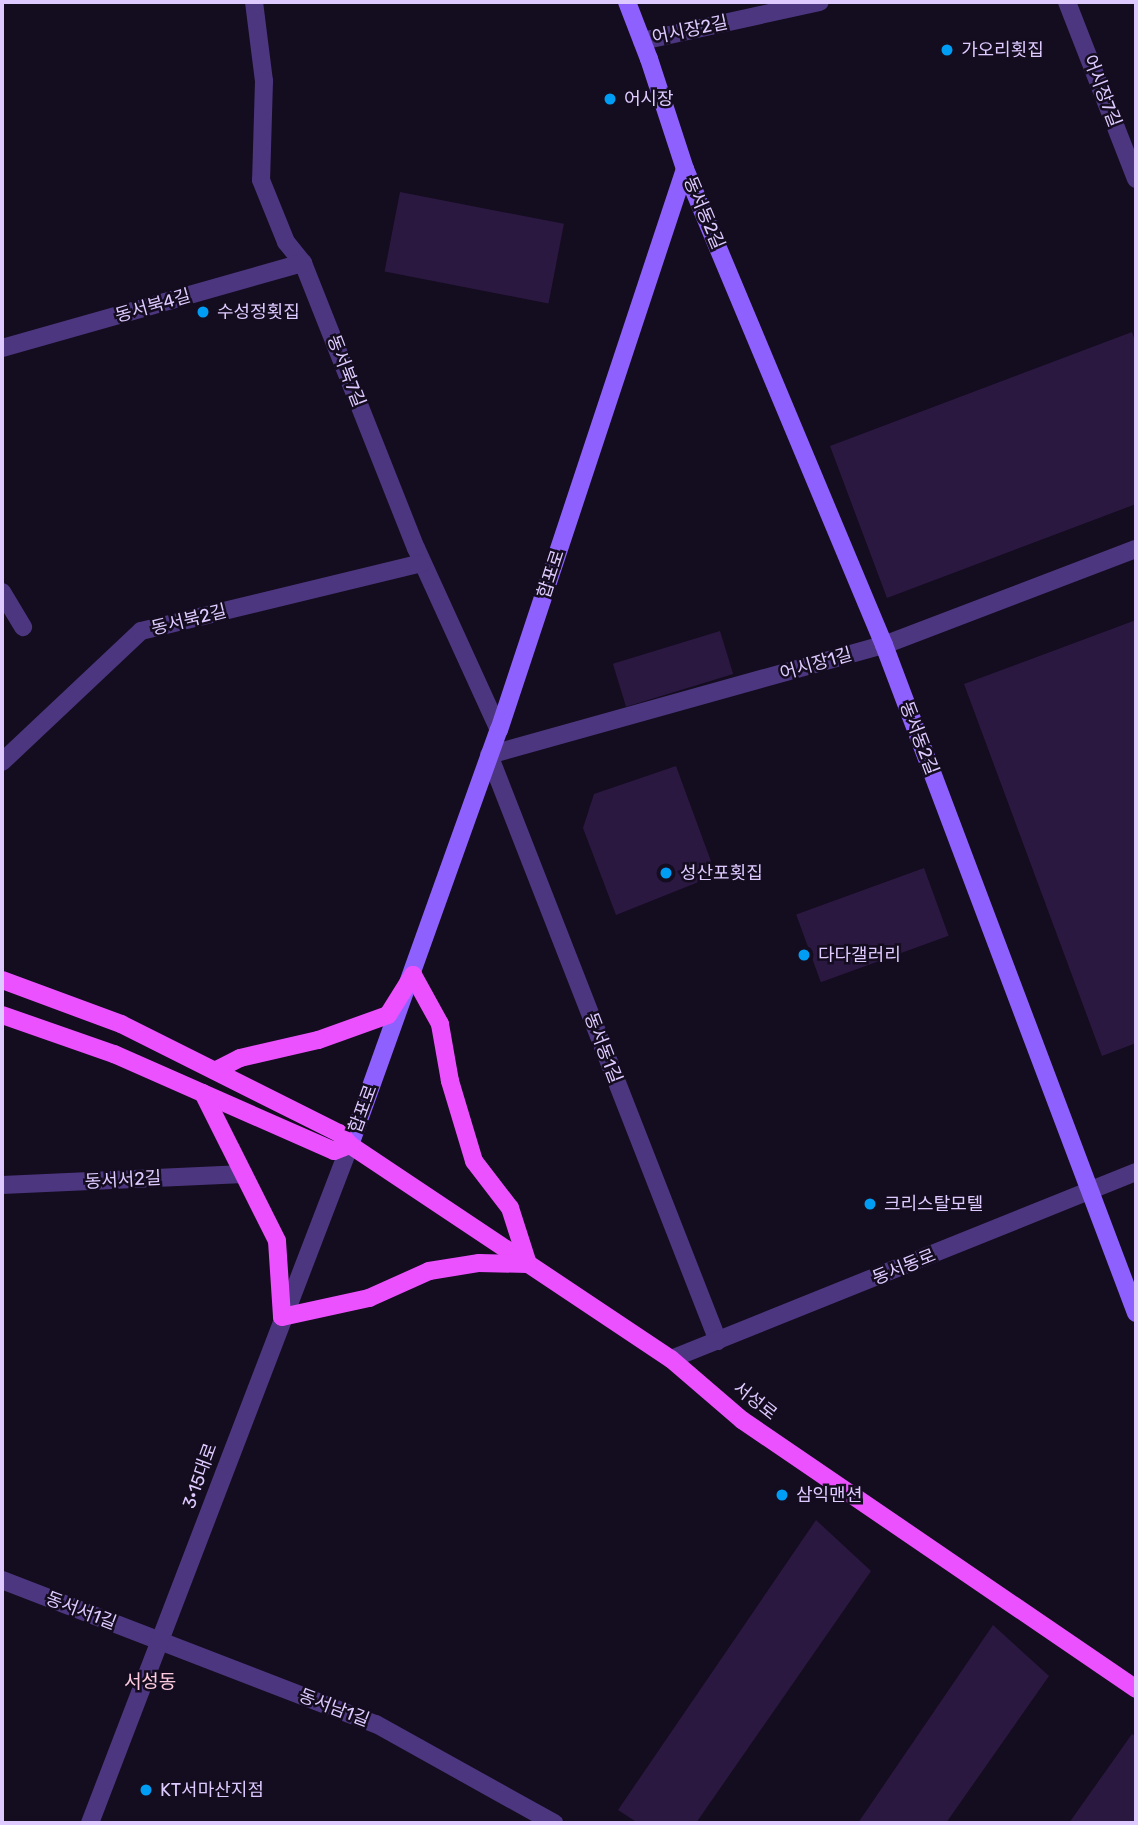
<!DOCTYPE html>
<meta charset="utf-8">
<style>
body{margin:0}
#map{position:relative;width:1138px;height:1825px;overflow:hidden;background:#140c1f;font-family:Rubik,"Noto Sans KR",sans-serif}
div>[style]{position:absolute}
[style*='--x']{left:calc(var(--x)*1px);top:calc(var(--y)*1px);width:calc(var(--w)*1px);rotate:calc(var(--a)*1deg)}
.building>*{inset:0;background:#2b1841;transform-origin:0 0}
.service>*{height:18px;margin:-9px;padding:0 9px;transform-origin:9px;border-radius:9px;background:#4c367f}
.minor>*{height:18px;margin:-9px;padding:0 9px;transform-origin:9px;border-radius:9px;background:#4c367f}
.secondary>*{height:18px;margin:-9px;padding:0 9px;transform-origin:9px;border-radius:9px;background:#8e61ff}
.primary>*{height:18px;margin:-9px;padding:0 9px;transform-origin:9px;border-radius:9px;background:#eb51ff}
.dots>*{width:19px;height:19px;translate:-50% -50%;box-sizing:border-box;border:4px solid #140c1f;border-radius:50%}
span{translate:-50% -50%;white-space:nowrap;text-align:center;line-height:1.15;-webkit-text-stroke:5px #140c1f;paint-order:stroke}
.street-label{font-size:18px;color:#decaff}
.poi-label{font-size:18px;color:#decaff}
.left{translate:0 -50%;text-align:left}
.neighbourhood-label{font-size:19px;color:#ffccdf}
.frame{position:absolute;inset:0;border:4px solid #decaff;pointer-events:none}
</style>
<div id="map">
<div class="building">
<i style="left:400px;top:192px;width:167px;height:81px;rotate:11deg"></i>
<i style="clip-path:polygon(1132px 332px,1136px 344px,1136px 504px,887px 598px,830px 446px)"></i>
<i style="clip-path:polygon(1136px 620px,1136px 1043px,1102px 1056px,964px 684px)"></i>
<i style="left:720px;top:631px;width:45px;height:112px;rotate:73deg"></i>
<i style="clip-path:polygon(676px 766px,716px 875px,616px 915px,583px 828px,594px 794px)"></i>
<i style="left:924px;top:868px;width:72px;height:136px;rotate:70deg"></i>
<i style="clip-path:polygon(816px 1520px,871px 1571px,696px 1823px,638px 1823px,618px 1810px)"></i>
<i style="clip-path:polygon(993px 1625px,1049px 1676px,946px 1823px,858px 1823px)"></i>
<i style="clip-path:polygon(1132px 1734px,1136px 1737px,1136px 1823px,1069px 1823px)"></i>
</div>
<div class="service">
<i style="--x:642;--y:41;--w:182;--a:-12.4"></i>
<i style="--x:2;--y:592;--w:41;--a:59"></i>
</div>
<div class="minor">
<i style="--x:254;--y:2;--w:80;--a:82.8"></i>
<i style="--x:264;--y:81;--w:99;--a:91.7"></i>
<i style="--x:261;--y:180;--w:67;--a:68"></i>
<i style="--x:286;--y:242;--w:27;--a:51"></i>
<i style="--x:303;--y:263;--w:307;--a:68.4"></i>
<i style="--x:416;--y:548;--w:200;--a:65.5"></i>
<i style="--x:1067;--y:2;--w:190;--a:68.7"></i>
<i style="--x:2;--y:348;--w:313;--a:-15.8"></i>
<i style="--x:2;--y:762;--w:191;--a:-43.3"></i>
<i style="--x:141;--y:631;--w:289;--a:-13.6"></i>
<i style="--x:2;--y:1185;--w:242;--a:-2.6"></i>
<i style="--x:718;--y:1341;--w:629;--a:-111.34"></i>
<i style="--x:489;--y:755;--w:410;--a:-15.6"></i>
<i style="--x:884;--y:645;--w:270;--a:-20.9"></i>
<i style="--x:671;--y:1359;--w:501;--a:-21.91"></i>
<i style="--x:2;--y:1580;--w:401;--a:21.1"></i>
<i style="--x:376;--y:1724;--w:204;--a:29.1"></i>
<i style="--x:90;--y:1823;--w:726;--a:-69.02"></i>
</div>
<div class="secondary">
<i style="--x:685;--y:169;--w:516;--a:67.31"></i>
<i style="--x:884;--y:645;--w:714;--a:69.33"></i>
<i style="--x:350;--y:1145;--w:441;--a:-70.3"></i>
<i style="--x:499;--y:730;--w:591;--a:-71.66"></i>
<i style="--x:685;--y:169;--w:116;--a:-108.1"></i>
<i style="--x:649;--y:59;--w:61;--a:-111.1"></i>
</div>
<div class="primary">
<i style="--x:2;--y:980;--w:127;--a:20.3"></i>
<i style="--x:121;--y:1024;--w:244;--a:26.6"></i>
<i style="--x:339;--y:1133;--w:16;--a:47"></i>
<i style="--x:350;--y:1145;--w:386;--a:33.7"></i>
<i style="--x:671;--y:1359;--w:94;--a:40.7"></i>
<i style="--x:742;--y:1420;--w:477;--a:34.3"></i>
<i style="--x:2;--y:1015;--w:119;--a:19.2"></i>
<i style="--x:114;--y:1054;--w:240;--a:23.8"></i>
<i style="--x:334;--y:1151;--w:17;--a:-21"></i>
<i style="--x:203;--y:1093;--w:165;--a:63.4"></i>
<i style="--x:277;--y:1241;--w:76;--a:86.2"></i>
<i style="--x:282;--y:1317;--w:89;--a:-12.3"></i>
<i style="--x:369;--y:1298;--w:66;--a:-24.2"></i>
<i style="--x:429;--y:1271;--w:51;--a:-9.1"></i>
<i style="--x:479;--y:1263;--w:49;--a:1.2"></i>
<i style="--x:528;--y:1264;--w:59;--a:-107.8"></i>
<i style="--x:510;--y:1208;--w:59;--a:-127.5"></i>
<i style="--x:474;--y:1161;--w:84;--a:-106.7"></i>
<i style="--x:450;--y:1081;--w:58;--a:-100"></i>
<i style="--x:440;--y:1024;--w:56;--a:-118.9"></i>
<i style="--x:413;--y:975;--w:47;--a:122"></i>
<i style="--x:388;--y:1015;--w:74;--a:160.3"></i>
<i style="--x:318;--y:1040;--w:80;--a:167"></i>
<i style="--x:240;--y:1058;--w:28;--a:153"></i>
</div>
<div class="dots">
<i style="left:947px;top:50px;background:#009df5"></i>
<i style="left:610px;top:99px;background:#009df5"></i>
<i style="left:203px;top:312px;background:#009df5"></i>
<i style="left:666px;top:873px;background:#009df5"></i>
<i style="left:804px;top:955px;background:#009df5"></i>
<i style="left:870px;top:1204px;background:#009df5"></i>
<i style="left:782px;top:1495px;background:#009df5"></i>
<i style="left:146px;top:1790px;background:#009df5"></i>
</div>
<div class="street-label">
<span style="left:690px;top:30px;rotate:-12deg">어시장2길</span>
<span style="left:1102px;top:91px;rotate:69deg">어시장7길</span>
<span style="left:704px;top:213px;rotate:67deg">동서동2길</span>
<span style="left:153px;top:306px;rotate:-16deg">동서북4길</span>
<span style="left:346px;top:371px;rotate:69deg">동서북7길</span>
<span style="left:551px;top:574px;rotate:-72deg">합포로</span>
<span style="left:189px;top:620px;rotate:-14deg">동서북2길</span>
<span style="left:816px;top:664px;rotate:-16deg">어시장1길</span>
<span style="left:919px;top:738px;rotate:69deg">동서동2길</span>
<span style="left:603px;top:1048px;rotate:69deg">동서동1길</span>
<span style="left:363px;top:1109px;rotate:-70deg">합포로</span>
<span style="left:123px;top:1180px;rotate:-3deg">동서서2길</span>
<span style="left:904px;top:1267px;rotate:-22deg">동서동로</span>
<span style="left:755px;top:1401px;rotate:38deg">서성로</span>
<span style="left:200px;top:1476px;rotate:-70deg">3·15대로</span>
<span style="left:81px;top:1611px;rotate:21deg">동서서1길</span>
<span style="left:334px;top:1708px;rotate:21deg">동서남1길</span>
</div>
<div class="poi-label">
<span class="left" style="left:961px;top:50px">가오리횟집</span>
<span class="left" style="left:624px;top:99px">어시장</span>
<span class="left" style="left:217px;top:312px">수성정횟집</span>
<span class="left" style="left:680px;top:873px">성산포횟집</span>
<span class="left" style="left:818px;top:955px">다다갤러리</span>
<span class="left" style="left:884px;top:1204px">크리스탈모텔</span>
<span class="left" style="left:796px;top:1495px">삼익맨션</span>
<span class="left" style="left:160px;top:1790px">KT서마산지점</span>
</div>
<div class="neighbourhood-label">
<span style="left:150px;top:1682px">서성동</span>
</div>
<div class="frame"></div>
</div>
